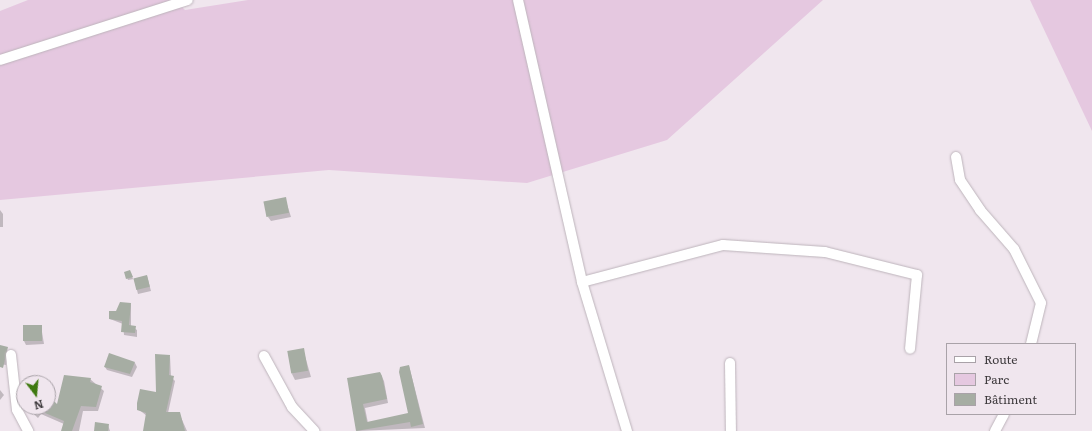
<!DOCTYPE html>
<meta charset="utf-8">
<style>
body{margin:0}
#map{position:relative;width:1092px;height:431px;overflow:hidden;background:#f0e6ee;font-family:Literata,serif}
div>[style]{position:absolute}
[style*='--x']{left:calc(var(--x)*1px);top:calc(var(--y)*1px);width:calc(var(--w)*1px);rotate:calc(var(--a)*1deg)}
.green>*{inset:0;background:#e5c8e0}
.shadow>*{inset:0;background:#0003}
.building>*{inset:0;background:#a6ada3;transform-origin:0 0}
.roads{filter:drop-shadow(0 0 1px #bdb4bb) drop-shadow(0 0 1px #bdb4bb)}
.minor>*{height:10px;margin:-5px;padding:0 5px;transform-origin:5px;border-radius:5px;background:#fff}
span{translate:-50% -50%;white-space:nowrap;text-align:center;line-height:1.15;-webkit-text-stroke:3.5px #f0e6ee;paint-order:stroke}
.legend{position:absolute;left:946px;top:343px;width:130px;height:72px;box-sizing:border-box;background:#f0e6ee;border:1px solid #a9a2a8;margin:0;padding:5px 7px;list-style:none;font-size:12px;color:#3f3b3e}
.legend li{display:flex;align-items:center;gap:8px;height:20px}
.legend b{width:20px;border:1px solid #a9a2a8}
.north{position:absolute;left:16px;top:375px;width:40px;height:40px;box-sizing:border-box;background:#f0e6ee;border:1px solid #a9a2a8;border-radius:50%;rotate:164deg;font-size:11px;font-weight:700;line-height:16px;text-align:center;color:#3f3b3e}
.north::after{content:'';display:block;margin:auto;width:14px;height:18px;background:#3f7910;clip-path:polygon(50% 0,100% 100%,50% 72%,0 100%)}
</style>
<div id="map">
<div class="green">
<i style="clip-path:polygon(28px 0,175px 0,185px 10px,248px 0,823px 0,667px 140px,527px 183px,329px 170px,0 200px,0 11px)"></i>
<i style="clip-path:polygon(1030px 0,1092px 0,1092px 131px)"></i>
</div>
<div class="shadow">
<i style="clip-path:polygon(285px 198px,291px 217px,271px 221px,268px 217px)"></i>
<i style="clip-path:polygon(0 210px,3px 214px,3px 227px,0 227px)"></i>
<i style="clip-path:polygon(125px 273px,131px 273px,133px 279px,147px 276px,151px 291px,138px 294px,134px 279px,128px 280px)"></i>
<i style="clip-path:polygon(131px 304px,131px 326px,137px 330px,137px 337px,124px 335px,123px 324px,110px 319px)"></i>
<i style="clip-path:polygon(41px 326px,44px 344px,26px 345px,24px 341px)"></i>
<i style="clip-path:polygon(0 346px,9px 352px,6px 365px,0 364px)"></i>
<i style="clip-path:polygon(303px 349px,311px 377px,295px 380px,292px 374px)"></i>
<i style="clip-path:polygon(170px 356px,171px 377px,175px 381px,168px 413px,179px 413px,187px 431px,144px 431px,147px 416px,138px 409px,157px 394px)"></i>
<i style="clip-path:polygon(135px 363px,137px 367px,132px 377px,107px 370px,105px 367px)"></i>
<i style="clip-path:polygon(409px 366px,425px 428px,357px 431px,348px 379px,380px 373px,384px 381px,388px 403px,365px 408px,368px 423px,409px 414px)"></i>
<i style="clip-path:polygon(90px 379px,104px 391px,98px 411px,83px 411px,79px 431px,62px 431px,64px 424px,41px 414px,38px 418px,26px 407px,48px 407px,48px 397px,58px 406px)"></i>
<i style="clip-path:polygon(0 390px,4px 395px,0 400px)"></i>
<i style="clip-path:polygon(108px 425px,110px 431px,95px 431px)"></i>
</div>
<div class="building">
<i style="left:286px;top:197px;width:16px;height:23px;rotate:79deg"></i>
<i style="clip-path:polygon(130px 270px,133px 277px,126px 279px,124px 272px)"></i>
<i style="left:147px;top:275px;width:12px;height:14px;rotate:76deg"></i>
<i style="clip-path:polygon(120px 302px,131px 303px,129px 325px,136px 326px,135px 333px,121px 332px,122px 321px,109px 319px,109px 311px,116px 311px)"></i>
<i style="left:23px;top:325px;width:19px;height:16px"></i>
<i style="clip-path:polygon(0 345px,8px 347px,3px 368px,0 367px)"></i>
<i style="left:304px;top:348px;width:23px;height:17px;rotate:80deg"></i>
<i style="clip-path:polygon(109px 353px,135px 362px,130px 374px,104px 367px)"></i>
<i style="clip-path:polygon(155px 354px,170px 355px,169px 375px,174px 376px,166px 412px,180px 412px,185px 431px,143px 431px,146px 413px,137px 410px,137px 403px,140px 389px,156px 392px)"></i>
<i style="clip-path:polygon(409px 365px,423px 424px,411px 427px,410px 422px,356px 431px,347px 378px,380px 372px,382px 376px,387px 399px,363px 404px,367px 422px,408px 413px,399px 372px,400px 367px)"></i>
<i style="clip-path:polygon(64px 375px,91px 378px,90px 382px,102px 386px,96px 407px,81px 406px,72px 431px,61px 431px,64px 421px,31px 407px,48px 407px,48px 395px,57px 404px)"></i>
<i style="clip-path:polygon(95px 422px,109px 424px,108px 431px,94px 431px)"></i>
</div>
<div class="roads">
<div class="minor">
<i style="--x:518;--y:0;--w:289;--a:77.2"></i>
<i style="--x:582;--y:282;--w:156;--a:73.2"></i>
<i style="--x:0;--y:60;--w:197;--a:-17.7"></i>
<i style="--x:956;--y:157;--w:23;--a:80"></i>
<i style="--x:960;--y:180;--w:36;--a:56"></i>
<i style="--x:980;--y:210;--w:52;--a:48.9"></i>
<i style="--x:1014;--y:249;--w:60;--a:63.4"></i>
<i style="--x:1041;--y:303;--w:42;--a:103.7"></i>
<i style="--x:582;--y:282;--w:146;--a:-14.7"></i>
<i style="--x:723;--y:245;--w:102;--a:3.9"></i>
<i style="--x:825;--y:252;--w:95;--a:14"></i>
<i style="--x:917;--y:275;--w:74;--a:95.4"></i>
<i style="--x:11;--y:355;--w:55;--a:83.8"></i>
<i style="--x:17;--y:410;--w:24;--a:62"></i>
<i style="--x:264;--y:356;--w:58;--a:61.2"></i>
<i style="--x:292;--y:407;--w:33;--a:47"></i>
<i style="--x:730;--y:363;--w:68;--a:89.2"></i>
<i style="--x:995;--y:431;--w:19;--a:-62"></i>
</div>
</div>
<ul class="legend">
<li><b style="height:5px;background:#fff"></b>Route</li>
<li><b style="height:11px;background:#e5c8e0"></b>Parc</li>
<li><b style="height:11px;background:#a6ada3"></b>Bâtiment</li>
</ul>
<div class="north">N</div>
</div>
